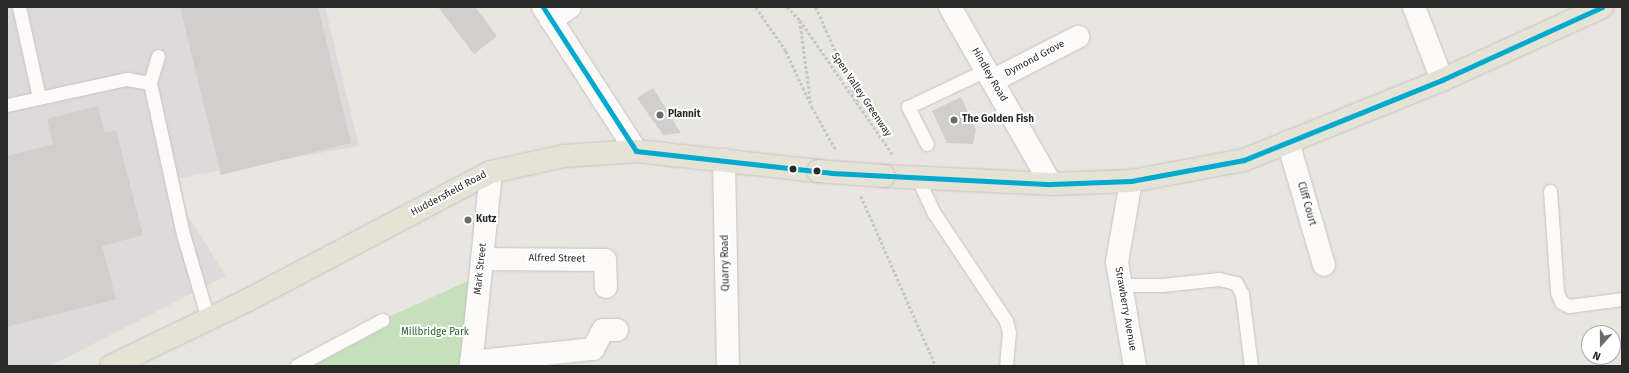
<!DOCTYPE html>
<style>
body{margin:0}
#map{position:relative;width:1629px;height:373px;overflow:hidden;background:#e8e6e0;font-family:"Fira Sans",sans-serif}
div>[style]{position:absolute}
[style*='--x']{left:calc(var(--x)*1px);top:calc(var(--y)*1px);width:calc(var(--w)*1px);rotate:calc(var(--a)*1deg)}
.industrial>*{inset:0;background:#dddadb}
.green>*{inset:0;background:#c6e0bc}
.building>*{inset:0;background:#d1cfcb}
.path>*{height:2.5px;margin-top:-1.25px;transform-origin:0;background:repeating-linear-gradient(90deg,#c8c8c7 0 3px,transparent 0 5px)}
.roads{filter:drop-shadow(0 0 1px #c5c4c4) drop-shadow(0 0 1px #c5c4c4)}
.lane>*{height:13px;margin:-6.5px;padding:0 6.5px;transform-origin:6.5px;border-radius:6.5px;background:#fcfbfa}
.street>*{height:22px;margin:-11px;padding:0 11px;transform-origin:11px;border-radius:11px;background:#fcfbfa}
.secondary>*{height:22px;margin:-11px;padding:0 11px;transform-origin:11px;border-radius:11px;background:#fcfbfa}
.primary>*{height:22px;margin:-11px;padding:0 11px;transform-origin:11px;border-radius:11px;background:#e5e3d5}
.bridges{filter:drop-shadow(0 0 1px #c4c4c1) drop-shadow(0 0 1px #c4c4c1)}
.primary-bridge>*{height:22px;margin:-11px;padding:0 11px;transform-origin:11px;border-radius:11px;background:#e5e3d5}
.bus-1>*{height:5px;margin:-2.5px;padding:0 2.5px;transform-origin:2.5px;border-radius:2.5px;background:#00a9ce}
.dots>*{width:11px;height:11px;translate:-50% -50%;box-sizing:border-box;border:2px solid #fff;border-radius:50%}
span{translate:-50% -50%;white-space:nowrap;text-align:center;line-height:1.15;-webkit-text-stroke:4px #fff;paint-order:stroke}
.street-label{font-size:10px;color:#2a2a2a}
.poi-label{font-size:10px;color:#2a2a2a;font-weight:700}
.left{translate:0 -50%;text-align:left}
.park-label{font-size:10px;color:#256020}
.frame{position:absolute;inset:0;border:8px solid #2a2a2a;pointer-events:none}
.north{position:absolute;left:1581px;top:325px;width:40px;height:40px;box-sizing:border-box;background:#fff;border:1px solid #aaa;border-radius:50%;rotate:201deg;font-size:11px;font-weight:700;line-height:16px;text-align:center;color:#2a2a2a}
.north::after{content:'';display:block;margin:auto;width:14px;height:18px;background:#6c6c6a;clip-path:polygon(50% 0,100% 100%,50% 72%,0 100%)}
</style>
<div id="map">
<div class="industrial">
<i style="clip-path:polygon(7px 7px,325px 7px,359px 146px,179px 178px,188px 216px,226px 276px,50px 366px,7px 366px)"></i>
</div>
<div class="green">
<i style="clip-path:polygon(474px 278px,465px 366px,307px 366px,382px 320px)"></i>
</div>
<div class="building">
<i style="clip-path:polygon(180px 7px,318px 7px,351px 143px,221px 175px)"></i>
<i style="clip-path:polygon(438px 7px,475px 7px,497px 36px,474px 54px)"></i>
<i style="clip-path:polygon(653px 88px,681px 133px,663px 135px,637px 98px)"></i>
<i style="clip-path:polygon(961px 97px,976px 130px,973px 144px,947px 143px,932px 111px)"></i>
<i style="clip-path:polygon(98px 106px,105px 133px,116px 130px,143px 235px,102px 246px,116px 299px,7px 327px,7px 156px,53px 144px,47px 119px)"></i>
</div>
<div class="path">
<i style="--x:756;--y:7;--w:53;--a:55.7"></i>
<i style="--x:786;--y:51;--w:62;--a:65.1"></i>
<i style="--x:812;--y:107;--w:49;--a:60.8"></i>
<i style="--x:787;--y:7;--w:18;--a:45"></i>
<i style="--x:800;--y:20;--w:164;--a:55.4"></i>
<i style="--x:816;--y:7;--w:104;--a:66.1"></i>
<i style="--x:800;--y:21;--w:83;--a:82.4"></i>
<i style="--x:861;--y:196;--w:186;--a:66.2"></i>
</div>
<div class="roads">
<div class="lane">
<i style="--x:19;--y:7;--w:92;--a:77.5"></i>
<i style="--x:158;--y:56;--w:28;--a:107"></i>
<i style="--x:150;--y:83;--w:155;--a:77.7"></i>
<i style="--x:183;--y:234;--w:89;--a:73.6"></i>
<i style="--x:7;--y:105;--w:122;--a:-12.3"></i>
<i style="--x:126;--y:79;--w:24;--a:9"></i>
<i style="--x:927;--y:144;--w:42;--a:-117.2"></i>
<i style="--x:908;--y:107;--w:86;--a:-25.4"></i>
<i style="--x:918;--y:179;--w:38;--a:65"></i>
<i style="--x:934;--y:213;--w:130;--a:56.3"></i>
<i style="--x:1006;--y:321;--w:11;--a:75"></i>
<i style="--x:1009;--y:332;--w:34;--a:95"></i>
<i style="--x:1550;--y:191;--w:101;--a:86"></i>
<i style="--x:1557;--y:292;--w:11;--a:68"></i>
<i style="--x:1561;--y:302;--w:9;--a:27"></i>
<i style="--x:1569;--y:306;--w:53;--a:-7.5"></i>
<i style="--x:1120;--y:285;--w:42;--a:0"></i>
<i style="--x:1162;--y:285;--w:57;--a:-6"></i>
<i style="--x:1219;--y:279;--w:17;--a:13"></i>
<i style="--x:1236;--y:283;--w:13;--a:61"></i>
<i style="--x:1242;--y:294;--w:73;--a:82.9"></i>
<i style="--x:296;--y:366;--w:98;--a:-28.1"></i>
</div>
<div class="street">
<i style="--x:950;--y:7;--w:204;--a:60.3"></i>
<i style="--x:1414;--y:7;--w:78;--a:69"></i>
<i style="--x:551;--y:20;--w:23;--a:-34"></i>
<i style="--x:992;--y:81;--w:97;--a:-27.1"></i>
<i style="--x:1288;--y:142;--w:128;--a:73.7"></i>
<i style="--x:724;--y:160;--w:206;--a:88.9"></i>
<i style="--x:1131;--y:181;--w:82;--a:99.8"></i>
<i style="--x:1117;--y:262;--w:106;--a:80.2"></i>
<i style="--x:482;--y:259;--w:123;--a:0.5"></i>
<i style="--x:605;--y:260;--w:27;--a:88"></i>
<i style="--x:471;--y:362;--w:123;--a:-6.1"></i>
<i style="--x:593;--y:349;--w:21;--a:-62"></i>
<i style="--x:603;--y:330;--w:14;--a:0"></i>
<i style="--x:471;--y:366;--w:195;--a:-84.1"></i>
</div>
<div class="secondary">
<i style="--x:543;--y:7;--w:171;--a:57.1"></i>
</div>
<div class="primary">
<i style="--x:884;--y:176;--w:167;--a:2.7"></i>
<i style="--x:1051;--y:184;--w:80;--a:-2.1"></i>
<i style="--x:1131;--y:181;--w:115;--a:-10.5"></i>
<i style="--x:1244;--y:160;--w:214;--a:-22"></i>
<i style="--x:1442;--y:80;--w:176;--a:-24.5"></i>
<i style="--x:111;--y:366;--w:150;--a:-25.7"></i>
<i style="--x:246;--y:301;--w:277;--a:-27.8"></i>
<i style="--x:491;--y:172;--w:75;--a:-12.4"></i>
<i style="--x:564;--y:156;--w:72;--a:-4"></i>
<i style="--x:636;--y:151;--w:183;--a:6.3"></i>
</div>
</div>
<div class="bridges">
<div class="primary-bridge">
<i style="--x:818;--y:171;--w:66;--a:4.3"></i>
</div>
</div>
<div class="bus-1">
<i style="--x:543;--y:7;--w:171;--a:57.1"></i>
<i style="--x:636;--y:151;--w:196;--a:6.4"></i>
<i style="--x:831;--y:173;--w:220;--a:2.9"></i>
<i style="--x:1051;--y:184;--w:80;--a:-2.1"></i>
<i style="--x:1131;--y:181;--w:115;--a:-10.5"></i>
<i style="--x:1244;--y:160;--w:214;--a:-22"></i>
<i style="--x:1442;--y:80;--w:176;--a:-24.5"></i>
</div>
<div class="dots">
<i style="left:660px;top:115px;background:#6c6c6a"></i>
<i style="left:954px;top:120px;background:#6c6c6a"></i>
<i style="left:793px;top:169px;background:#2a2a2a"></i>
<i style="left:817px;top:171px;background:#2a2a2a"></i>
<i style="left:468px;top:220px;background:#6c6c6a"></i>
</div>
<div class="street-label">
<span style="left:1035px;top:59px;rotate:-28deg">Dymond Grove</span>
<span style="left:989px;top:75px;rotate:60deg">Hindley Road</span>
<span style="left:861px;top:95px;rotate:56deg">Spen Valley Greenway</span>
<span style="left:449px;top:194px;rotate:-28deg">Huddersfield Road</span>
<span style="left:1306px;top:204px;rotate:74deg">Cliff Court</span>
<span style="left:557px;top:259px;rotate:1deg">Alfred Street</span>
<span style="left:726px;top:263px;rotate:-91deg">Quarry Road</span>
<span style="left:481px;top:269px;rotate:-84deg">Mark Street</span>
<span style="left:1125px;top:309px;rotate:80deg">Strawberry Avenue</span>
</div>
<div class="poi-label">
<span class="left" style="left:668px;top:115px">Plannit</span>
<span class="left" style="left:962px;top:120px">The Golden Fish</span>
<span class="left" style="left:476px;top:220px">Kutz</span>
</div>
<div class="park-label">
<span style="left:435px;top:333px">Millbridge Park</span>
</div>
<div class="frame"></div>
<div class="north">N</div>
</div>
